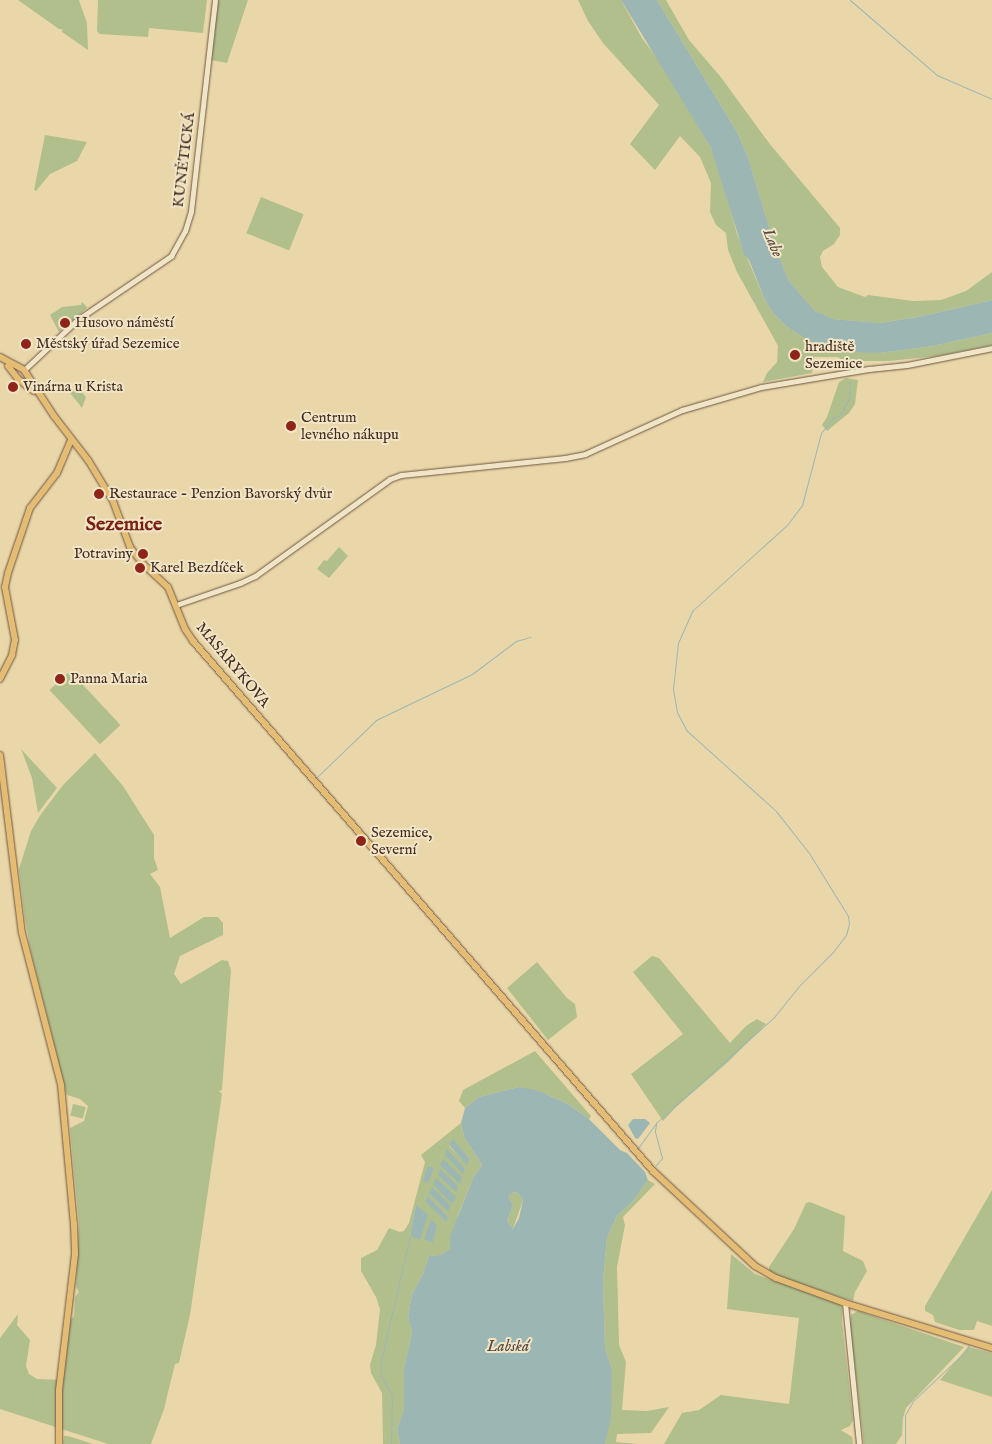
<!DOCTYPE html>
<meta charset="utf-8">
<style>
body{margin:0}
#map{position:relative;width:992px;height:1444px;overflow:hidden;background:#ead7a9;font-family:"IM FELL English",serif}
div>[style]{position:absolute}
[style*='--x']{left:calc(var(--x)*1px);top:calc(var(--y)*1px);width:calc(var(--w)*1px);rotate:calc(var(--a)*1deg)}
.green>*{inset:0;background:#b1bf8c;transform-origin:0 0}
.water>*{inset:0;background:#9cb7b3}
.stream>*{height:1px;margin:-0.5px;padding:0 0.5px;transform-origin:0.5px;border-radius:0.5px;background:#9cb7b3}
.roads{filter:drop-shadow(0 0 1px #6e5642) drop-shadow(0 0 1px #6e5642)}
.minor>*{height:5px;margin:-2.5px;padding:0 2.5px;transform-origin:2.5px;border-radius:2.5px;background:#f1e5c7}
.major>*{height:6px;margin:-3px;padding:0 3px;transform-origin:3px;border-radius:3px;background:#e5bc74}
.dots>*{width:14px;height:14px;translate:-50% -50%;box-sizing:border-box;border:2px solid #f1e5c7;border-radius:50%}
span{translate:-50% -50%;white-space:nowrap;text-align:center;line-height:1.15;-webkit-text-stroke:4px #f1e5c7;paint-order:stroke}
.street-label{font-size:15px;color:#442b1f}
.poi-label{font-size:15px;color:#442b1f}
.left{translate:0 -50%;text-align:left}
.right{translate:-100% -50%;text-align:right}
.water-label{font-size:16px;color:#56473d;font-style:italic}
.district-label{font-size:20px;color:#7a1f14;font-weight:700}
</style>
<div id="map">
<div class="green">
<i style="clip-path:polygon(18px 0,79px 0,87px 23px,88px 50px,62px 32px,62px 29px,59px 29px)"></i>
<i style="clip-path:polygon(98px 0,207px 0,203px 33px,149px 28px,148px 37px,100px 34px,97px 31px)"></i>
<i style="clip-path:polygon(217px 0,248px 0,227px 63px,211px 60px)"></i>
<i style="clip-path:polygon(578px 0,621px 0,642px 38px,663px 66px,711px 148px,720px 171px,737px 234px,765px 300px,773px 313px,788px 328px,827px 349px,880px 353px,933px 346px,992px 333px,992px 345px,938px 356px,889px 361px,844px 361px,838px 357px,814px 357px,812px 373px,763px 382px,767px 373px,777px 362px,778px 346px,737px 272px,728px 250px,726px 233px,716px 225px,710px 212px,711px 183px,700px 157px,680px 136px,655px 170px,630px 144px,659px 105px,603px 43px,588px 21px)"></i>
<i style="clip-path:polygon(657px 0,666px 0,689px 40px,720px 76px,769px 143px,840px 228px,840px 235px,834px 244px,823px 251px,820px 257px,822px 267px,838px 287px,865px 297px,868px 295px,913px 301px,941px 300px,966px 291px,992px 272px,992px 300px,923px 316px,880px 323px,832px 319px,815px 311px,789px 281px,774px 244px,748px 157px,737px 132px)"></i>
<i style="clip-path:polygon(45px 135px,87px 142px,77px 161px,50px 174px,36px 191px,34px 190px)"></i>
<i style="left:261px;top:197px;width:46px;height:39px;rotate:22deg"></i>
<i style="clip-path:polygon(82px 302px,87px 307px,86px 309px,59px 332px,50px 315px,62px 307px,81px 305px)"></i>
<i style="clip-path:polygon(846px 378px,858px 380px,855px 404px,849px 413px,827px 431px,822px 425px,827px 417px,839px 382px)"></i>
<i style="clip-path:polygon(78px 388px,86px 397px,82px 408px,70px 393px)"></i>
<i style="clip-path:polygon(339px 547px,348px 556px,329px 578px,317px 569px,324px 560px,327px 561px)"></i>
<i style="left:70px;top:671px;width:74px;height:28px;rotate:47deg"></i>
<i style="clip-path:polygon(21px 749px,57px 788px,38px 813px,32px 778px)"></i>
<i style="clip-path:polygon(95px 753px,123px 786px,154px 835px,154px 858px,158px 870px,150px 874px,160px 887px,170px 938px,204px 917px,218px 917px,223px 923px,223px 935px,180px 956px,174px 974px,181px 984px,222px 960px,228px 961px,231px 970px,222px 1090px,219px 1091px,222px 1094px,190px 1315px,179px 1363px,175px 1364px,164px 1409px,151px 1444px,108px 1444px,0 1409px,0 1338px,18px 1314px,17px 1325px,30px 1340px,26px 1366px,29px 1374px,37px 1379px,63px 1380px,70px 1321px,74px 1316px,75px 1297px,79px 1292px,76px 1287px,79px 1224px,70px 1128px,84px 1121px,88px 1106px,80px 1099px,67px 1095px,31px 952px,25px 919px,19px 869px,31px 831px,41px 814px,63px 785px)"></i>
<i style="clip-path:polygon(652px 956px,659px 958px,730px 1043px,746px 1026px,757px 1019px,766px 1024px,728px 1062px,675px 1108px,663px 1121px,631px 1074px,683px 1034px,633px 972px)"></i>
<i style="clip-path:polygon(537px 962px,567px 998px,575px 1004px,577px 1017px,548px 1040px,507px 988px)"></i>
<i style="clip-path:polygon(535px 1051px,591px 1116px,589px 1119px,568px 1104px,550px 1096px,519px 1087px,479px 1097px,465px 1108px,459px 1101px,463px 1090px)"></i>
<i style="left:73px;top:1104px;width:13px;height:12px;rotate:13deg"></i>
<i style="clip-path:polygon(evenodd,461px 1123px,464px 1137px,482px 1165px,473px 1178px,458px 1215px,450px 1249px,440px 1255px,429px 1256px,423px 1274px,412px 1294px,408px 1317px,412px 1332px,404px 1368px,404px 1409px,397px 1429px,400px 1444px,383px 1444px,382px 1393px,371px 1373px,370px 1365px,376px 1345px,380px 1309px,376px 1297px,361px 1271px,361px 1258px,377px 1250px,389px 1228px,400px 1232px,404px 1231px,409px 1223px,425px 1162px,421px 1155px,461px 1123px,453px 1140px,470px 1159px,467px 1164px,449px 1146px,453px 1140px,461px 1123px,416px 1206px,427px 1215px,410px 1236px,416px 1206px)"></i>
<i style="clip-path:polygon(648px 1180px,655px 1184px,623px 1217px,625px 1225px,617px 1267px,619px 1345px,626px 1362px,622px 1410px,647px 1411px,669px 1407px,651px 1433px,617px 1434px,616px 1442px,639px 1444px,605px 1444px,612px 1370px,605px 1347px,603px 1281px,607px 1238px,617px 1216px,632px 1202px)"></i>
<i style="clip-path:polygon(992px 1190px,992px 1326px,977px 1321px,974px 1330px,959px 1330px,935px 1322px,933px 1315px,925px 1311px,925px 1306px)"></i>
<i style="clip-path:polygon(513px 1192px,519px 1194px,523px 1200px,513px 1229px,507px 1221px,513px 1205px,508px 1196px)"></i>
<i style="clip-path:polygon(810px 1202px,845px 1216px,843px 1251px,863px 1261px,867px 1271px,855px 1292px,853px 1301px,779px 1277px,769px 1272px,769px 1267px,794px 1229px,806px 1203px)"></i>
<i style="clip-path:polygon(731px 1254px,755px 1274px,839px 1304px,842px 1308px,842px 1322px,853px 1420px,850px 1426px,841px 1430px,852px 1437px,853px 1444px,664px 1444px,682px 1413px,699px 1410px,721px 1395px,789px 1404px,799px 1318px,727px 1309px)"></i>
<i style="clip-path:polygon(858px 1311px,964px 1347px,906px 1408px,903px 1418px,902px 1435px,896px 1444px,864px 1444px,850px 1326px,851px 1315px)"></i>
<i style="clip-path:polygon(968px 1347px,992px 1353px,992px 1397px,940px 1380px)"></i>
<i style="clip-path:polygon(64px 1436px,68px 1436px,93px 1444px,63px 1444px)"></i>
</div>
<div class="water">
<i style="clip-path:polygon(621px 0,657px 0,737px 132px,748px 157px,774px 244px,789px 281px,815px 311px,833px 319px,880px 323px,923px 316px,992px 300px,992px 333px,933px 346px,880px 353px,845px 352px,818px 345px,788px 328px,773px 313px,765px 300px,749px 260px,744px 254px,711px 148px)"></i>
<i style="clip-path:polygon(evenodd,519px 1087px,536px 1090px,568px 1104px,589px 1119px,620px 1150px,627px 1153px,645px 1172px,648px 1180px,632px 1202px,617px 1216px,607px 1238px,603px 1281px,605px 1347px,612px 1370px,611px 1418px,605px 1444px,400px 1444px,397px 1429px,404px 1409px,404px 1368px,412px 1332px,408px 1317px,412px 1294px,423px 1274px,429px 1256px,440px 1255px,450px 1249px,450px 1236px,473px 1178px,482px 1165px,464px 1137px,461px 1123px,465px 1108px,479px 1097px,519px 1087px,514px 1192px,519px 1194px,523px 1200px,519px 1218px,513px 1229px,507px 1221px,513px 1205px,508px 1196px,514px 1192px)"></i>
<i style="clip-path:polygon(633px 1119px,645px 1119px,650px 1123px,638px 1139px,635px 1138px,628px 1125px)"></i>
<i style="clip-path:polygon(453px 1139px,470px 1159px,467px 1165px,449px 1145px)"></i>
<i style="clip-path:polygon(447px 1149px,465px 1169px,463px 1174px,445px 1155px)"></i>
<i style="clip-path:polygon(443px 1159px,462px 1177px,460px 1184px,440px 1165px)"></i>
<i style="clip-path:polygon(428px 1166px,434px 1168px,428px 1183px,423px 1181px)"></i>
<i style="clip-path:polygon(440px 1169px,458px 1186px,456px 1192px,438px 1175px)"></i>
<i style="clip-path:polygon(436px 1178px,456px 1197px,452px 1204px,433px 1184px)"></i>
<i style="clip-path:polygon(432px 1187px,450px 1205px,449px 1210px,447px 1211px,429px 1193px)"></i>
<i style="clip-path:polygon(427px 1196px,448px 1217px,446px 1222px,426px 1202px)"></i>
<i style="clip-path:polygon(416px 1205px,428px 1215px,420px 1240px,410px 1236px)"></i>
<i style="clip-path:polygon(431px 1219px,437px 1225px,433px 1242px,424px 1240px)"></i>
</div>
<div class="stream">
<i style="--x:850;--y:0;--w:115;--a:40.8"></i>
<i style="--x:937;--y:75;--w:60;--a:23.6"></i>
<i style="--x:316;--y:778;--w:83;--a:-44"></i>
<i style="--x:376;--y:720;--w:106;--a:-25.6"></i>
<i style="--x:472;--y:674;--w:55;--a:-36.9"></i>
<i style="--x:516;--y:641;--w:15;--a:-16"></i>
<i style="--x:638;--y:1148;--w:31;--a:-54"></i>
<i style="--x:656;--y:1123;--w:159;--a:-41.9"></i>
<i style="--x:774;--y:1017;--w:38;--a:-51"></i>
<i style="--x:798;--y:987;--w:49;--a:-45"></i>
<i style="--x:833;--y:952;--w:21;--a:-53"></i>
<i style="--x:846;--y:935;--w:11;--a:-75"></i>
<i style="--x:849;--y:924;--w:8;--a:-97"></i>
<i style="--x:848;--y:916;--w:74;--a:-121.8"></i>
<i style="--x:809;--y:853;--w:53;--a:-128.2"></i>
<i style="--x:776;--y:811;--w:120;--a:-138"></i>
<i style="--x:687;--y:731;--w:21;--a:-118"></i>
<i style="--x:677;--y:712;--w:23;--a:-100"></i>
<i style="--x:673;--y:689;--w:46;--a:-83.8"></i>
<i style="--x:678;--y:643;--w:35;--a:-66"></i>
<i style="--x:692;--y:611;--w:128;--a:-42.2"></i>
<i style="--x:787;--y:525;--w:25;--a:-53"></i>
<i style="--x:802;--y:505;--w:74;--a:-75.2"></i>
<i style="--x:821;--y:433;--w:18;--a:-52"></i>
<i style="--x:832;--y:419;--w:9;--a:-27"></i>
<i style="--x:840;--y:415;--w:18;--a:-61"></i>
<i style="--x:849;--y:399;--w:17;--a:-87"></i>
<i style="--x:656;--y:1165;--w:9;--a:-49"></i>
<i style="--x:662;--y:1158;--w:28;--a:-105"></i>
<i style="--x:655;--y:1131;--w:7;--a:-82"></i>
<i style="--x:391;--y:1444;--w:43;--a:-88.7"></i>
<i style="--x:392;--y:1401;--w:8;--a:-97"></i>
<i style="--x:391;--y:1393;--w:20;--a:-120"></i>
<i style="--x:381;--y:1376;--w:11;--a:-95"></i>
<i style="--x:380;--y:1365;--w:132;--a:-76.9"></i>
<i style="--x:905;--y:1444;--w:29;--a:-90"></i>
<i style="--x:905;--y:1415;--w:16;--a:-60"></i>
<i style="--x:913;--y:1401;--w:71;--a:-43.3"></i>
<i style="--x:965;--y:1352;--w:8;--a:-60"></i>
</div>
<div class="roads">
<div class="minor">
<i style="--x:24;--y:370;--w:73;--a:-43.3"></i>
<i style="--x:77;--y:320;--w:114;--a:-34.2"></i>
<i style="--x:171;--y:256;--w:29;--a:-61"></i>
<i style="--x:185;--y:231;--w:21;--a:-73"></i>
<i style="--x:191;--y:211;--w:212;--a:-83.5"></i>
<i style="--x:176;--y:605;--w:68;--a:-19"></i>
<i style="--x:240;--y:583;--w:17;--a:-25"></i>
<i style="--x:255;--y:576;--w:166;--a:-35.7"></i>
<i style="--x:390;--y:479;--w:12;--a:-20"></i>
<i style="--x:401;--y:475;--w:165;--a:-5.9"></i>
<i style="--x:565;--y:458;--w:20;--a:-11"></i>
<i style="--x:585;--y:454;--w:107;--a:-24.4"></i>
<i style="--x:682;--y:410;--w:82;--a:-16.2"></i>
<i style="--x:761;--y:387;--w:109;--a:-9.5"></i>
<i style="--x:869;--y:369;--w:38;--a:-6"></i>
<i style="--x:907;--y:365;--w:87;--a:-11.3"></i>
<i style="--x:845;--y:1303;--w:142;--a:84.3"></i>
</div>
<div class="major">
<i style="--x:0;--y:357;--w:27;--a:28"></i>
<i style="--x:24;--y:370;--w:55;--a:56.9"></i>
<i style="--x:54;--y:416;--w:56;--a:52.3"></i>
<i style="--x:88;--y:460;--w:48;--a:58.6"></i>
<i style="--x:113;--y:501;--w:49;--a:69.7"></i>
<i style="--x:130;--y:547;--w:20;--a:53"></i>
<i style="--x:142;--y:563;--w:35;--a:43"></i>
<i style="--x:168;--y:587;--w:45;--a:68"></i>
<i style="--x:185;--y:629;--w:14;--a:56"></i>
<i style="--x:193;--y:641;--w:702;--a:49.04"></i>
<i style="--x:653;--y:1171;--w:139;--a:43"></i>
<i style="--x:755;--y:1266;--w:24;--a:30"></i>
<i style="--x:776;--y:1278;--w:73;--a:19.9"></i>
<i style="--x:845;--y:1303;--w:154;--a:17"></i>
<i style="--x:8;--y:366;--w:16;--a:52"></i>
<i style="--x:18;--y:379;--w:20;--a:37"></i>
<i style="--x:0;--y:679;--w:27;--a:-63"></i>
<i style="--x:12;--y:655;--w:15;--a:-79"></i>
<i style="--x:15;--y:640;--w:54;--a:-100.7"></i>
<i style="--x:5;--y:587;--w:14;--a:-78"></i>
<i style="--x:8;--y:573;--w:69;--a:-71.3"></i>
<i style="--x:30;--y:508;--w:44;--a:-52.4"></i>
<i style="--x:57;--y:473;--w:36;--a:-67"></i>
<i style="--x:0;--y:755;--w:179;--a:83"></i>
<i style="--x:22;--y:933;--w:157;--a:75.6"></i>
<i style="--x:61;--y:1085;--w:140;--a:84.7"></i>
<i style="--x:74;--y:1224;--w:30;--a:88"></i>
<i style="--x:75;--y:1254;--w:137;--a:96.7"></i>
<i style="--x:59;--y:1390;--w:54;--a:90"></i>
</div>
</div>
<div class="dots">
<i style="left:65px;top:323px;background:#8f2418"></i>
<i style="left:26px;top:344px;background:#8f2418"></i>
<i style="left:795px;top:355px;background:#8f2418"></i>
<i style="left:13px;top:387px;background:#8f2418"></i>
<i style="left:291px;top:426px;background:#8f2418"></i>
<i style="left:99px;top:494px;background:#8f2418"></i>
<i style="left:143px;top:554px;background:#8f2418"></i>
<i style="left:140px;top:568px;background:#8f2418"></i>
<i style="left:60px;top:679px;background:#8f2418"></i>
<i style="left:361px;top:841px;background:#8f2418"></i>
</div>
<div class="street-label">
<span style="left:184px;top:160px;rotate:-83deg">KUNĚTICKÁ</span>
<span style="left:233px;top:665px;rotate:50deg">MASARYKOVA</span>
</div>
<div class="poi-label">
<span class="left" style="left:75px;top:323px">Husovo náměstí</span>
<span class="left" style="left:36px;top:344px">Městský úřad Sezemice</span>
<span class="left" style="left:805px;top:355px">hradiště<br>Sezemice</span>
<span class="left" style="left:23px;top:387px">Vinárna u Krista</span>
<span class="left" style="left:301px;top:426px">Centrum<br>levného nákupu</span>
<span class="left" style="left:109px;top:494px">Restaurace - Penzion Bavorský dvůr</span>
<span class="right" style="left:133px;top:554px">Potraviny</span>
<span class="left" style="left:150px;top:568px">Karel Bezdíček</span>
<span class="left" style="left:70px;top:679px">Panna Maria</span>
<span class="left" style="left:371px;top:841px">Sezemice,<br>Severní</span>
</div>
<div class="water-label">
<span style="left:772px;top:243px;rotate:68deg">Labe</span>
<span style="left:508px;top:1347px">Labská</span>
</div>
<div class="district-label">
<span style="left:124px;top:524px">Sezemice</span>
</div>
</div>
